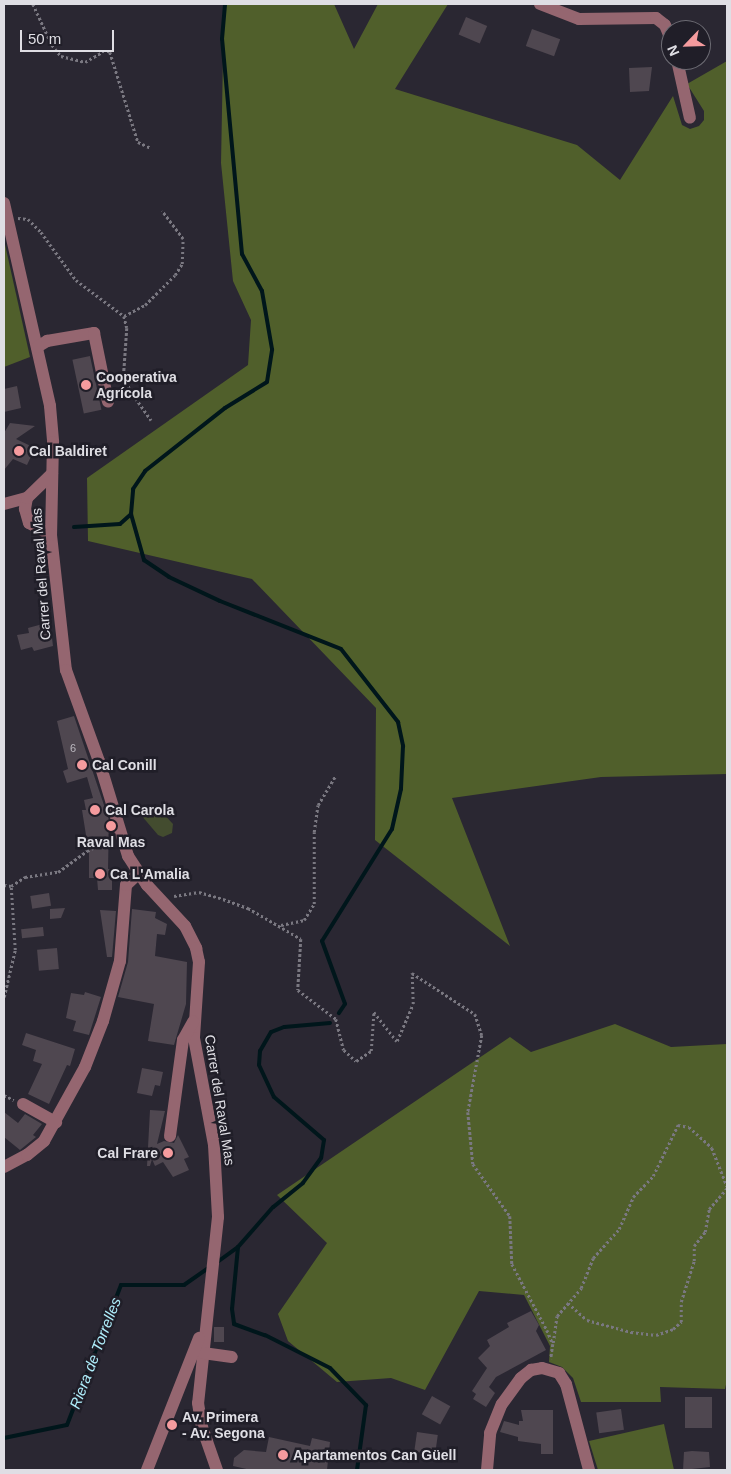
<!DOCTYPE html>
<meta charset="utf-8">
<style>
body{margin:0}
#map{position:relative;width:731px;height:1474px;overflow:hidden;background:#2a2732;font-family:Arial,sans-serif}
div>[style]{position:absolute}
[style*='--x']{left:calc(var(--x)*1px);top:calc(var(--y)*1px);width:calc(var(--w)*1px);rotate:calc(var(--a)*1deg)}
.green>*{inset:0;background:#434c2f}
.forest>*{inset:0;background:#505f2b}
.stream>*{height:4px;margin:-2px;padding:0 2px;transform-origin:2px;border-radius:2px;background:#00161b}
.building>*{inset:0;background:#4f4750;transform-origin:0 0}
.path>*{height:2.5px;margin-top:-1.25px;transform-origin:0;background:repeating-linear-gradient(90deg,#7a7881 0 2.5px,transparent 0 5px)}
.minor>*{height:12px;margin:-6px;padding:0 6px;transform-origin:6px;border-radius:6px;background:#956670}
.dots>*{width:14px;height:14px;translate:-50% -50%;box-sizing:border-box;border:2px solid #201e28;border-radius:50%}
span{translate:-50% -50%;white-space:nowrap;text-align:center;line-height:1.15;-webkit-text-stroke:5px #201e28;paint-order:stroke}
.number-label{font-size:11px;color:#bbb8bf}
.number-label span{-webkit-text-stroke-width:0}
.poi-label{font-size:14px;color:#dfdee4;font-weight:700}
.left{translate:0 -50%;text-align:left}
.right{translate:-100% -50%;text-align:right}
.street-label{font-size:14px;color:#dfdee4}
.water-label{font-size:15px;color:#afeefb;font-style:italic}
.frame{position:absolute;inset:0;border:5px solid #dfdee4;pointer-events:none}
.north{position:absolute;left:661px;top:20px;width:50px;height:50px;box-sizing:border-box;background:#201e28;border:1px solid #6c6b73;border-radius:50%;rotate:246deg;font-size:14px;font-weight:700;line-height:20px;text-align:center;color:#dfdee4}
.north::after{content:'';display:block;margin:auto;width:18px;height:22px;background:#f59b9e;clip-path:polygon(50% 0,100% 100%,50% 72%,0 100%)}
.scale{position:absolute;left:20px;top:30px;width:94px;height:22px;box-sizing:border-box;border:2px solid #dfdee4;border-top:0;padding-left:6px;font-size:15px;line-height:18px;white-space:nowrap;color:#dfdee4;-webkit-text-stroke:4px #201e28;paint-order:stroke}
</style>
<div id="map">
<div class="green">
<i style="clip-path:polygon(158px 808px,173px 824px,172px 833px,163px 837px,158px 835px,141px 815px)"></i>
</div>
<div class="forest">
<i style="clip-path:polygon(224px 4px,334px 4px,354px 49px,378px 4px,448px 4px,395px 89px,577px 145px,620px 180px,673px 96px,682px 125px,690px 129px,699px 126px,704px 120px,704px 111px,687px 84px,727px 61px,727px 774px,601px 777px,452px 798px,510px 946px,375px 840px,376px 708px,252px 579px,88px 541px,87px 478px,248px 365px,251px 320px,233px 281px,221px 163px)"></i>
<i style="clip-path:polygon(4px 240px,30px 357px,4px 367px)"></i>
<i style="clip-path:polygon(615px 1024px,671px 1047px,727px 1044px,727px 1380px,725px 1389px,660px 1387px,661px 1402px,581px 1402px,573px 1378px,562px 1367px,549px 1362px,550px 1346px,524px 1295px,479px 1291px,425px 1390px,391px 1378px,337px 1382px,288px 1341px,278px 1314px,327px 1243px,277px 1195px,510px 1037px,531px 1052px)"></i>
<i style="clip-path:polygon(664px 1424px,674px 1470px,598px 1470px,589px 1441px)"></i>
</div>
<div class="stream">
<i style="--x:131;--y:514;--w:48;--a:74.2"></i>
<i style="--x:144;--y:560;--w:30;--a:34"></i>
<i style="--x:169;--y:577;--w:56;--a:25.2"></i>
<i style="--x:220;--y:601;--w:130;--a:21.6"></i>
<i style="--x:341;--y:649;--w:93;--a:52"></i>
<i style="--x:398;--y:722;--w:25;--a:78"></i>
<i style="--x:403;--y:746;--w:43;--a:92.7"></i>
<i style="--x:401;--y:789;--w:41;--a:102.7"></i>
<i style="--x:392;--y:829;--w:132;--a:122"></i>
<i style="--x:322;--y:941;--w:67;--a:69.9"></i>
<i style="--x:345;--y:1004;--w:11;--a:124"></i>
<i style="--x:74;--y:527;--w:46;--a:-3.7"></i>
<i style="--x:120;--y:524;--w:15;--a:-42"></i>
<i style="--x:131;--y:514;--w:25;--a:-85"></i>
<i style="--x:133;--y:489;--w:22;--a:-56"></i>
<i style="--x:145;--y:471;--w:102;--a:-38.2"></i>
<i style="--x:225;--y:408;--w:49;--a:-31.8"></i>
<i style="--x:267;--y:382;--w:33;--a:-81"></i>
<i style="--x:272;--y:349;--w:59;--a:-99.8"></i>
<i style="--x:262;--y:291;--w:42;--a:-118.4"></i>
<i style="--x:242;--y:254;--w:216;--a:-95.3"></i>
<i style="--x:222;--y:39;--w:35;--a:-85"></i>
<i style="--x:330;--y:1023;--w:46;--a:175"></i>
<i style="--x:284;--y:1027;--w:14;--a:159"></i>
<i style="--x:271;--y:1032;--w:22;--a:120"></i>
<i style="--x:260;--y:1051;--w:14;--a:94"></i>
<i style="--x:259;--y:1065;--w:35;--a:65"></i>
<i style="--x:274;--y:1097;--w:66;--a:40.7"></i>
<i style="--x:324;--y:1140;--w:18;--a:99"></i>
<i style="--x:321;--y:1158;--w:31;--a:126"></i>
<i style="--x:303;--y:1183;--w:38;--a:141"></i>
<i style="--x:273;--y:1207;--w:53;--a:131.2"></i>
<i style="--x:238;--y:1247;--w:62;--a:95.5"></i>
<i style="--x:232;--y:1309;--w:15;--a:82"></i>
<i style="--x:234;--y:1324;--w:33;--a:20"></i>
<i style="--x:265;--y:1335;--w:73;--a:26.9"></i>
<i style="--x:330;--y:1368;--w:52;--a:45.8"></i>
<i style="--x:366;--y:1405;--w:66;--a:97.9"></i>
<i style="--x:216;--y:1263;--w:27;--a:-36"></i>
<i style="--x:4;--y:1438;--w:64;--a:-11.7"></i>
<i style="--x:67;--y:1425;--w:150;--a:-68.9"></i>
<i style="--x:121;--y:1285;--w:63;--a:0"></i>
<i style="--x:184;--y:1285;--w:32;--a:-35"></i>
</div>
<div class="building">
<i style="left:466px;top:17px;width:23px;height:19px;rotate:23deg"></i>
<i style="left:532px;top:29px;width:30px;height:18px;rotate:20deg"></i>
<i style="clip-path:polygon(652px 67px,649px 91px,630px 92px,629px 68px)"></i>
<i style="left:90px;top:356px;width:55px;height:18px;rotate:78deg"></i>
<i style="clip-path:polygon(17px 386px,21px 408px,4px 412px,4px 389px)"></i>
<i style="clip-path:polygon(10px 423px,35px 426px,16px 439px,35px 448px,27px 465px,13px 459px,4px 470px,4px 433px)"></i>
<i style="clip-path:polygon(50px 622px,53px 646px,34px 651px,32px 647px,21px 650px,17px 635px,29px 633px,28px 628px)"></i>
<i style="clip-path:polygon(74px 716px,109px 820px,108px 869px,112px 869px,112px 890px,98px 890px,97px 878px,89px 878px,89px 854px,82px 810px,86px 810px,84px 800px,93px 798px,87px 777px,67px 783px,63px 771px,68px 769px,57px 721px)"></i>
<i style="left:49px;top:893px;width:13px;height:19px;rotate:81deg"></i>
<i style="clip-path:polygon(65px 908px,61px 918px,50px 919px,50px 909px)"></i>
<i style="clip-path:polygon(132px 909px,156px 912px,155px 918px,167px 924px,165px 935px,157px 934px,155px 956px,187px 962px,186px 1004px,174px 1045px,148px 1041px,154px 1004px,118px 997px,128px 962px)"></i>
<i style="clip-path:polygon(100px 910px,116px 911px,112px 957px,107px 957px)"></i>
<i style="left:43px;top:927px;width:9px;height:22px;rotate:84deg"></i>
<i style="left:57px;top:948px;width:21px;height:20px;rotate:85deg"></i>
<i style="clip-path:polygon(85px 992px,101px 997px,89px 1035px,73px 1031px,76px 1021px,66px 1018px,71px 993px,84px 995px)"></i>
<i style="clip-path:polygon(26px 1033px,75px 1049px,70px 1066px,67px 1065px,49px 1104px,28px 1094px,42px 1064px,33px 1061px,36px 1050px,22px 1045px)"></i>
<i style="clip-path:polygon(142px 1068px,163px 1072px,160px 1086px,155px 1085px,152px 1096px,137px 1093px)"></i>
<i style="clip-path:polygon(150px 1110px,165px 1111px,157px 1144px,164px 1141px,174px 1143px,178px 1135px,189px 1157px,184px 1159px,189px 1170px,173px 1177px,163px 1162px,155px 1166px,152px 1159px,150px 1166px,147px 1166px)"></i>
<i style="clip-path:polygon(4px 1112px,18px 1123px,25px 1114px,42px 1124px,33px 1135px,36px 1137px,20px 1150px,4px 1137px)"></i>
<i style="clip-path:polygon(531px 1311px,539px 1325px,536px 1331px,546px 1350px,496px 1377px,489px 1387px,495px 1393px,486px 1407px,473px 1399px,476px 1394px,472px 1391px,487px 1368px,478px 1358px,490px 1346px,487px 1340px,509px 1327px,507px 1323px)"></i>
<i style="left:214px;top:1327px;width:10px;height:15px"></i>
<i style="left:432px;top:1396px;width:21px;height:21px;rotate:29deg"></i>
<i style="left:685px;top:1397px;width:27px;height:31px"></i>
<i style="left:621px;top:1409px;width:21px;height:25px;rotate:82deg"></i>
<i style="clip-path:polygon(521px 1410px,553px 1410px,553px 1454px,541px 1454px,541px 1444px,518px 1441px,518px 1437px,500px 1432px,504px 1421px,519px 1425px,519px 1421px,523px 1421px)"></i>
<i style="left:417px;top:1432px;width:21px;height:20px;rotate:8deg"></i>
<i style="clip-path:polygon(269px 1437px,310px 1446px,312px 1438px,330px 1442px,327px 1470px,251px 1470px,233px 1466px,234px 1458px,244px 1450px,266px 1452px)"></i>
<i style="clip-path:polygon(692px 1451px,709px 1452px,710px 1467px,683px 1470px,684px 1452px)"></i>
</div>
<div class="path">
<i style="--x:33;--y:4;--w:45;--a:65.1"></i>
<i style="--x:52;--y:45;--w:14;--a:51"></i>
<i style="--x:61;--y:56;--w:25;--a:14"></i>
<i style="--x:85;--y:62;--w:20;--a:-30"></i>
<i style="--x:102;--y:52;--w:8;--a:0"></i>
<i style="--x:110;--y:52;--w:94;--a:72.7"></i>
<i style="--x:138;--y:142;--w:14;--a:25"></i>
<i style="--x:18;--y:218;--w:10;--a:6"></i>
<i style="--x:28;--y:219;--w:18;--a:45"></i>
<i style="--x:41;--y:232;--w:59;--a:53.9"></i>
<i style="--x:76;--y:280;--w:60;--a:36.9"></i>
<i style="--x:124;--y:316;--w:12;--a:76"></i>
<i style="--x:127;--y:328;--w:44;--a:93.9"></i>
<i style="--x:124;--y:372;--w:19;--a:72"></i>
<i style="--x:130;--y:390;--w:37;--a:55"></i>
<i style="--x:124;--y:316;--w:24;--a:-28"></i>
<i style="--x:145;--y:305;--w:42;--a:-45"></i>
<i style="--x:175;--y:275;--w:13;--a:-58"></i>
<i style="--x:182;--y:264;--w:25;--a:-88"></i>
<i style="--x:183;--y:239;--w:35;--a:-127"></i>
<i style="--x:4;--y:885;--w:7;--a:8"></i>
<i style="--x:174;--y:896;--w:25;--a:-9"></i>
<i style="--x:199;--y:892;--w:25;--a:16"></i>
<i style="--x:223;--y:899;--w:27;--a:20"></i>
<i style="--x:248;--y:908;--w:61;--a:30.3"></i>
<i style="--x:301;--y:939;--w:51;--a:93.4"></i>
<i style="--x:298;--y:990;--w:48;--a:37.3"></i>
<i style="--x:336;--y:1019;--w:32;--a:76"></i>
<i style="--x:344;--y:1050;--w:16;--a:43"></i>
<i style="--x:356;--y:1061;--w:18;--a:-34"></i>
<i style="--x:371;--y:1051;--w:39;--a:-86"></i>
<i style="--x:374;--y:1012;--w:37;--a:52"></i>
<i style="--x:397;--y:1041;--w:40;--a:-66.6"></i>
<i style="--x:413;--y:1004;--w:31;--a:-92"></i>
<i style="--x:412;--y:973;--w:75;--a:33.1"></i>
<i style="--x:475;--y:1014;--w:22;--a:72"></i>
<i style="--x:482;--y:1035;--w:78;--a:100.3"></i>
<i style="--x:468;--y:1112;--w:52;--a:84.5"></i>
<i style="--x:473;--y:1164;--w:64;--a:54.6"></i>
<i style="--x:510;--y:1216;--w:48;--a:87.6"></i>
<i style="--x:512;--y:1264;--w:75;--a:62.1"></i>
<i style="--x:547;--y:1330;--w:15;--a:67"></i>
<i style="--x:553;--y:1344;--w:15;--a:98"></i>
<i style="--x:281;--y:925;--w:24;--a:-12"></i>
<i style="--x:304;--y:920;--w:19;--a:-58"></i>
<i style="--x:314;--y:904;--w:72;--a:-90"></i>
<i style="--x:314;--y:832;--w:27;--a:-82"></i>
<i style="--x:318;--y:805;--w:33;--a:-59"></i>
<i style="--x:4;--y:997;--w:48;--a:-76.8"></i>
<i style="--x:15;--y:950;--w:64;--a:-93.6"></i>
<i style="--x:11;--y:886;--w:17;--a:-33"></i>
<i style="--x:25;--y:877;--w:33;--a:-9"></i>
<i style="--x:58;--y:872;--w:36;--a:-36"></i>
<i style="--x:87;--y:851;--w:28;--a:-26"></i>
<i style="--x:4;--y:1095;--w:11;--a:27"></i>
<i style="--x:568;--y:1303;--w:25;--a:42"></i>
<i style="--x:587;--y:1320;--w:46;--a:15.3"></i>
<i style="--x:631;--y:1332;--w:25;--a:7"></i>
<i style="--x:656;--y:1335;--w:18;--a:-19"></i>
<i style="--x:673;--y:1329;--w:11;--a:-41"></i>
<i style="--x:681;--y:1322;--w:20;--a:-90"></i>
<i style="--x:681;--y:1302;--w:43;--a:-72.4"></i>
<i style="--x:694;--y:1261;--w:15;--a:-90"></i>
<i style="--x:694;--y:1246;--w:18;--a:-52"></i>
<i style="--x:705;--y:1232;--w:23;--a:-80"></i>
<i style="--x:709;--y:1209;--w:28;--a:-49"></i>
<i style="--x:553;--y:1343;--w:27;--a:-82"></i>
<i style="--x:557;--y:1316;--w:37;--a:-49"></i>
<i style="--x:581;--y:1288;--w:32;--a:-68"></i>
<i style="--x:593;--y:1258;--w:39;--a:-48"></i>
<i style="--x:619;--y:1229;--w:35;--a:-66"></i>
<i style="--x:633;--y:1197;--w:29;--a:-46"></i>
<i style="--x:653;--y:1176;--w:57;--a:-63.9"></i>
<i style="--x:678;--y:1125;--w:11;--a:10"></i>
<i style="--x:689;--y:1127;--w:31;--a:42"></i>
<i style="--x:712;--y:1148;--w:41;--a:68.5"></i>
</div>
<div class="minor">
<i style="--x:540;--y:4;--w:42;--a:21"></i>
<i style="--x:579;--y:19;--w:77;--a:-0.7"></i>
<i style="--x:656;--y:18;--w:11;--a:38"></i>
<i style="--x:665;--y:25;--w:16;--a:68"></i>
<i style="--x:677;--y:60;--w:59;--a:77.4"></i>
<i style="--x:4;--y:203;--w:208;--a:77.2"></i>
<i style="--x:50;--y:406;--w:36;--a:85"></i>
<i style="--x:53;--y:442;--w:93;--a:91.2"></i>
<i style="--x:51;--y:535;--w:136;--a:83.7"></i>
<i style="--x:66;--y:670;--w:97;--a:70.1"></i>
<i style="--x:99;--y:761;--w:99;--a:73"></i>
<i style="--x:128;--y:856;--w:35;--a:57"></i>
<i style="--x:147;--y:885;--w:56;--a:47.2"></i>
<i style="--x:185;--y:926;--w:25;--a:63"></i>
<i style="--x:196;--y:948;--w:14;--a:78"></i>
<i style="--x:199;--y:962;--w:76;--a:93.8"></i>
<i style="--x:194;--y:1038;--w:109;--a:79.4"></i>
<i style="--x:214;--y:1145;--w:72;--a:86.8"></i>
<i style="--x:218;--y:1217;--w:187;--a:96.1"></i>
<i style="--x:198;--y:1403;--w:24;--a:81"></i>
<i style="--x:202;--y:1427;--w:46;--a:70.8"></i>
<i style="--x:37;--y:347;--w:12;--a:-31"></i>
<i style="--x:47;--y:341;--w:48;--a:-9.7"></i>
<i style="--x:94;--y:333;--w:70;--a:78.5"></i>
<i style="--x:4;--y:504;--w:24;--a:-15"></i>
<i style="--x:51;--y:535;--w:25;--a:-151"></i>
<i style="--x:29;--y:523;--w:15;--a:-106"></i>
<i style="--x:25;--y:509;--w:11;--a:-80"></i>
<i style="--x:27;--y:498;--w:35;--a:-44"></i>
<i style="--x:23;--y:1104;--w:38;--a:29"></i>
<i style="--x:170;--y:1136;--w:97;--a:-82.3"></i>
<i style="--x:183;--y:1040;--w:21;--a:-61"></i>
<i style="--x:4;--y:1167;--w:26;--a:-28"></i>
<i style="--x:27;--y:1155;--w:22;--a:-39"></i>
<i style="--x:44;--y:1141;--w:85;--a:-61"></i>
<i style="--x:85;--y:1067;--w:49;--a:-68.6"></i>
<i style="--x:103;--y:1021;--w:62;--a:-74.2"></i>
<i style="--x:120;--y:961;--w:76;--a:-85.5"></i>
<i style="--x:126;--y:885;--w:16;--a:-43"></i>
<i style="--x:203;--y:1353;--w:29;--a:8"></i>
<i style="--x:147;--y:1470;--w:142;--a:-68.5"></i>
<i style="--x:487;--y:1470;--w:37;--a:-85"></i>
<i style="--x:490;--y:1433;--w:31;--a:-68"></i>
<i style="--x:502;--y:1404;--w:32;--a:-54"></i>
<i style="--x:521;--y:1378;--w:13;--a:-39"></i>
<i style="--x:531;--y:1370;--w:11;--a:-10"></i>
<i style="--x:542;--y:1368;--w:18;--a:16"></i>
<i style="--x:559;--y:1373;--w:13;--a:58"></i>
<i style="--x:566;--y:1384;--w:89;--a:75"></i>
</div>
<div class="dots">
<i style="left:86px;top:385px;background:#f59b9e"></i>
<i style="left:19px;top:451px;background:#f59b9e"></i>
<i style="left:82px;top:765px;background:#f59b9e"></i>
<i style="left:95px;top:810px;background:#f59b9e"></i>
<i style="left:111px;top:826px;background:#f59b9e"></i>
<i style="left:100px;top:874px;background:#f59b9e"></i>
<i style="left:168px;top:1153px;background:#f59b9e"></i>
<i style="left:172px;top:1425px;background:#f59b9e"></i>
<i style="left:283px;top:1455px;background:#f59b9e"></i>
</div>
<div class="number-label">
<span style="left:73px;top:748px">6</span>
</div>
<div class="poi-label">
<span class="left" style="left:96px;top:385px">Cooperativa<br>Agrícola</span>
<span class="left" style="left:29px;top:451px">Cal Baldiret</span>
<span class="left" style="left:92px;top:765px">Cal Conill</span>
<span class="left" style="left:105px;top:810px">Cal Carola</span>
<span style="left:111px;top:842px">Raval Mas</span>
<span class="left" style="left:110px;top:874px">Ca L'Amalia</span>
<span class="right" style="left:158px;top:1153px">Cal Frare</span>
<span class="left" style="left:182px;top:1425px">Av. Primera<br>- Av. Segona</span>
<span class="left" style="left:293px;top:1455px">Apartamentos Can Güell</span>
</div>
<div class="street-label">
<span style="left:41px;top:574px;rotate:-94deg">Carrer del Raval Mas</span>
<span style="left:220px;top:1100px;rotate:81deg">Carrer del Raval Mas</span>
</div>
<div class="water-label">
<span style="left:95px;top:1353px;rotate:-69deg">Riera de Torrelles</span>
</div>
<div class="frame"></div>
<div class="north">N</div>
<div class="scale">50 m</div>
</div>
